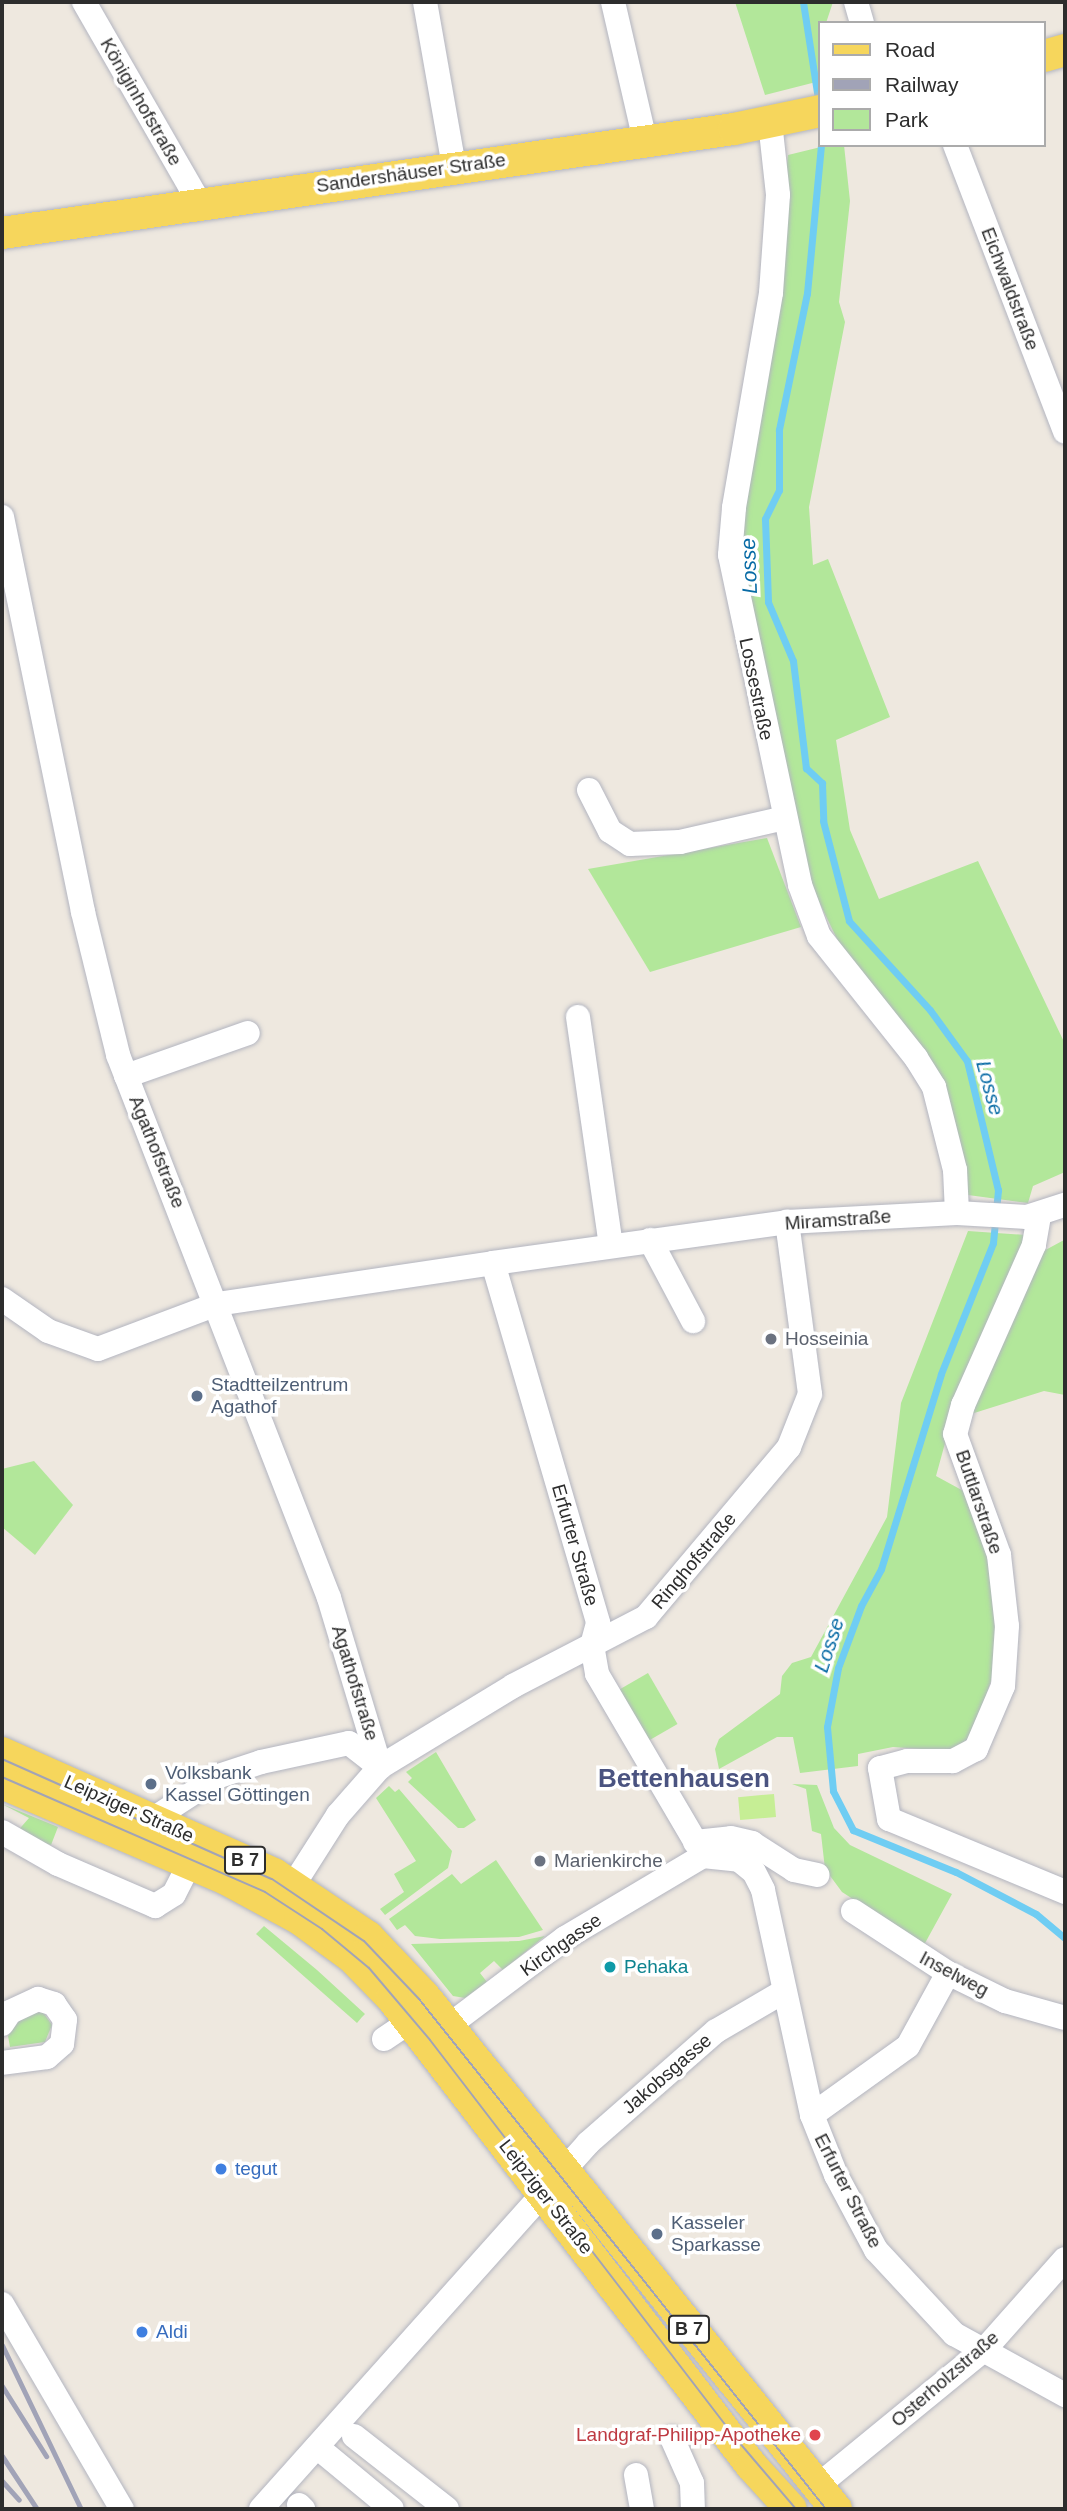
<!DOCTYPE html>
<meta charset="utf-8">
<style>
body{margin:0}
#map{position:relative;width:1067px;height:2511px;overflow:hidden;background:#eee8df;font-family:Helvetica,sans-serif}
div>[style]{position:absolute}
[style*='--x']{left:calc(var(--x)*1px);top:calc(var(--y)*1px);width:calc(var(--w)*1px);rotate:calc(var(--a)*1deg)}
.green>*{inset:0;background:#b2e79a;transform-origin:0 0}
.pitch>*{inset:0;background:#c6ee95;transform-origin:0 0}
.stream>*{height:7px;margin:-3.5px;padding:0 3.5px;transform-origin:3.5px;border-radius:3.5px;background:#6fcdf3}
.roads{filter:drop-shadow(0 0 2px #b3b5c0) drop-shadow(0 0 2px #b3b5c0)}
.minor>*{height:24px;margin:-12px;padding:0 12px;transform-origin:12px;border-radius:12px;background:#fff}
.major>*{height:32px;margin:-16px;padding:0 16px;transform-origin:16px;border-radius:16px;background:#f6d65c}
.tram>*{height:2px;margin:-1px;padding:0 1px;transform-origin:1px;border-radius:1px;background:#a1a3b7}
.rail>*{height:5px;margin:-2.5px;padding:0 2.5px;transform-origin:2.5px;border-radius:2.5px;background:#a1a3b7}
.dots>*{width:19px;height:19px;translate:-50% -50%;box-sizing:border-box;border:4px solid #fff;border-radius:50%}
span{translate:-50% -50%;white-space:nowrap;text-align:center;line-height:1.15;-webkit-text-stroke:7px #fff;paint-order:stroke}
.shield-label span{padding:2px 5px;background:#fff;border:2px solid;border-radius:5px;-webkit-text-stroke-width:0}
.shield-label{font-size:18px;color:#2d2d2d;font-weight:700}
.street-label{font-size:19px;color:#2d2d2d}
.worship-label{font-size:19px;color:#5b616d}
.left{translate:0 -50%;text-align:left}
.service-label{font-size:19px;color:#4e5e75}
.culture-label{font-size:19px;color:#0d838f}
.shop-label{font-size:19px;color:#366cbe}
.health-label{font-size:19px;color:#be3a42}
.right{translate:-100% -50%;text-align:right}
.water-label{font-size:21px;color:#086ba5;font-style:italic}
.district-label{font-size:26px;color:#4a5380;font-weight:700}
.frame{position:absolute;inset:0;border:4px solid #2d2d2d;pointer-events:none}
.legend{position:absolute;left:818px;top:21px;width:228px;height:126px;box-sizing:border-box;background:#fff;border:2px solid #ababab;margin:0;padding:9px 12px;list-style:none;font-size:21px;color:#2d2d2d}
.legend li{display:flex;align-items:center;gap:14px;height:35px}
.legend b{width:35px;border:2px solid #ababab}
</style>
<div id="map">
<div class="green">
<i style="clip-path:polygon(735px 2px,833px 2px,826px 23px,820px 23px,820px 81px,765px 95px)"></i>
<i style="clip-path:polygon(829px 145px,844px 145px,850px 201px,839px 302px,845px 322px,809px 507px,813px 565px,828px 559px,890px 717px,836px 740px,850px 830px,879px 899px,978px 861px,1065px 1044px,1065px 1172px,1033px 1186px,1028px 1203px,968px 1195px,941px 1083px,850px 966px,809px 881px,739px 554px,788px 155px)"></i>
<i style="clip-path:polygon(767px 838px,801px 927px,650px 972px,588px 869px)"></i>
<i style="clip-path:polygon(968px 1231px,1026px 1235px,947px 1436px,936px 1476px,969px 1494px,987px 1545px,998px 1659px,973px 1736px,950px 1751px,893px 1747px,858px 1754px,858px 1766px,800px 1773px,793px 1737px,777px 1737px,719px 1769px,715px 1749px,719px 1739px,780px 1694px,782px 1676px,792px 1663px,811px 1657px,887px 1517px,901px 1403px)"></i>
<i style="clip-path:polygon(1064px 1240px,1065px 1395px,1044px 1391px,971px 1414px,1038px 1254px)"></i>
<i style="clip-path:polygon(34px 1461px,73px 1505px,35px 1555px,2px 1527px,2px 1469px)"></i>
<i style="left:648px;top:1673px;width:59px;height:37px;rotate:60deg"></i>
<i style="clip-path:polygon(436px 1752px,476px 1820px,464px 1828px,458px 1828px,408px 1782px,412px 1778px,406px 1772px)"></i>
<i style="clip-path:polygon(792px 1784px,817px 1785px,834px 1828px,850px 1845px,952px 1894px,924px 1945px,842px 1892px,825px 1869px,821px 1834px,812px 1831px,806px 1789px)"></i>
<i style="clip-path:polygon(389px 1786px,395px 1792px,399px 1789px,452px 1851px,448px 1868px,385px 1915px,380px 1909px,404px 1892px,394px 1874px,416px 1861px,376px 1798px)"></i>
<i style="clip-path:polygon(2px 1804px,58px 1827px,51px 1845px,15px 1834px,29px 1818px)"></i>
<i style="clip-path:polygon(496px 1860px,543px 1930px,519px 1937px,440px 1939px,415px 1936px,405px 1925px,397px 1930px,389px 1919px,452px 1874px,461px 1884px)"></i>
<i style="clip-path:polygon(264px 1926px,317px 1970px,365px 2014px,362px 2017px,357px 2023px,256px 1934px)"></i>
<i style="clip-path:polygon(545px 1936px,503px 1970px,494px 1961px,480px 1973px,487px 1982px,465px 1998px,453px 1996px,411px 1944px,519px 1941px)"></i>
<i style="clip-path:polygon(43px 2012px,52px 2025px,45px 2042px,10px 2047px,8px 2036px,24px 2014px)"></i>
</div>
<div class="pitch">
<i style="left:774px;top:1794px;width:23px;height:36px;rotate:85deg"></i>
</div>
<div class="stream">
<i style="--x:803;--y:2;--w:104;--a:81.2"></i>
<i style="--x:821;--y:145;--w:149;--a:95.4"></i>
<i style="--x:807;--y:293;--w:140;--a:101.6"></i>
<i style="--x:779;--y:430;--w:60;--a:90"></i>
<i style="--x:779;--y:490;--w:32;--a:116"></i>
<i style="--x:765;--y:519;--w:83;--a:87.9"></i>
<i style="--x:768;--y:602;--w:64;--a:67"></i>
<i style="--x:793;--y:661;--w:108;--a:83.1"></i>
<i style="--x:806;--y:768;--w:22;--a:43"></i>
<i style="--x:822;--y:783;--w:38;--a:88"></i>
<i style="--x:823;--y:821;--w:103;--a:75.4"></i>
<i style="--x:849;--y:921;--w:120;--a:47.7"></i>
<i style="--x:930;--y:1010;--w:63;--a:54"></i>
<i style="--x:967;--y:1061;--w:133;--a:76.5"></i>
<i style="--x:998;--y:1190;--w:53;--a:95.4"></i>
<i style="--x:993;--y:1243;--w:141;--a:111.7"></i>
<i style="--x:941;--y:1374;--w:204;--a:107.1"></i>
<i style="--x:881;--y:1569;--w:42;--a:118.4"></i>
<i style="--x:861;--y:1606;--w:66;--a:110.4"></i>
<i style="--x:838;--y:1668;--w:60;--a:100.6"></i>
<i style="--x:827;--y:1727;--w:64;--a:84.6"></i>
<i style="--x:833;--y:1791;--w:44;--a:62.9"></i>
<i style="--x:853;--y:1830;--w:111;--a:22.2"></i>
<i style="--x:956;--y:1872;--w:90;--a:27.7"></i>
<i style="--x:1036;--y:1914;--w:38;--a:40"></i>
</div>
<div class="roads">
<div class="minor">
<i style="--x:84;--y:2;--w:231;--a:60.1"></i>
<i style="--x:425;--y:2;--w:168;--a:80"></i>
<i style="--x:613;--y:2;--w:143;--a:77"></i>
<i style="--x:856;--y:2;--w:22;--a:74"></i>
<i style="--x:770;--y:122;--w:73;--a:83.7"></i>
<i style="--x:778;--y:195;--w:98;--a:94.1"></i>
<i style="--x:771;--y:293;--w:218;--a:99.8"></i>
<i style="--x:734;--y:508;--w:47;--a:94.9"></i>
<i style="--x:730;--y:555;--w:337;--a:78"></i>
<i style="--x:800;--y:885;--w:54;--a:69.6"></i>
<i style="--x:819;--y:936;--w:156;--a:51.5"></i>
<i style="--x:916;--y:1058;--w:34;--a:58"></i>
<i style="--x:934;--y:1087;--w:86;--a:75.8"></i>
<i style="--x:955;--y:1170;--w:43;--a:87.3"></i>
<i style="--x:955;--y:145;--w:307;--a:69"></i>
<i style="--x:2;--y:517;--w:403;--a:78.4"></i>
<i style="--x:83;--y:912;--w:147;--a:76.2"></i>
<i style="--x:118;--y:1055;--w:583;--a:68.76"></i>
<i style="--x:329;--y:1598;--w:177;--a:73.2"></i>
<i style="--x:589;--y:790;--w:46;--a:62.9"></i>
<i style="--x:610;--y:831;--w:24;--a:33"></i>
<i style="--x:630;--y:844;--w:50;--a:-2.3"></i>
<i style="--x:680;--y:842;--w:108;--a:-12.9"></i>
<i style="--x:578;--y:1017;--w:231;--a:81.8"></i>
<i style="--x:126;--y:1076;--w:129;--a:-19.4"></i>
<i style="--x:1039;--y:1216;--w:29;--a:100"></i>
<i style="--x:1034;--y:1245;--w:175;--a:113.9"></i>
<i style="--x:963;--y:1405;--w:30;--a:105"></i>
<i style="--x:955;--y:1434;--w:129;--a:70"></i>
<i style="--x:999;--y:1555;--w:71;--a:83.6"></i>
<i style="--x:1007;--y:1626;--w:60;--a:93.8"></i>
<i style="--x:1003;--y:1686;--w:69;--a:113.2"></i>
<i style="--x:976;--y:1749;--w:26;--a:152"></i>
<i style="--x:953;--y:1761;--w:46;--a:180"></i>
<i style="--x:907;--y:1761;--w:28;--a:165"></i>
<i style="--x:880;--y:1768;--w:52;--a:80"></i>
<i style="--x:889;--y:1819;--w:191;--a:22.5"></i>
<i style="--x:650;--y:1240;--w:92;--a:62"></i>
<i style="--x:493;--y:1263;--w:375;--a:73.7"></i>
<i style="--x:598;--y:1623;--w:23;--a:105"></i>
<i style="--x:592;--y:1645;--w:29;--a:80"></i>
<i style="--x:597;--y:1674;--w:202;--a:59.6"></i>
<i style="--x:2;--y:1299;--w:56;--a:34.8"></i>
<i style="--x:48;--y:1331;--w:53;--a:19.8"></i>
<i style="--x:98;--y:1349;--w:127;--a:-20.7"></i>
<i style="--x:217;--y:1304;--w:279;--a:-8.4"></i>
<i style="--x:493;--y:1263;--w:297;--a:-7.9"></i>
<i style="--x:787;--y:1222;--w:170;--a:-3"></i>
<i style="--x:957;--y:1213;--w:70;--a:3.3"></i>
<i style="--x:1027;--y:1217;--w:40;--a:-18"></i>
<i style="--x:153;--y:1819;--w:79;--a:-33.1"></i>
<i style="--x:219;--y:1776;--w:44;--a:-18.4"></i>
<i style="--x:261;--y:1762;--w:90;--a:-12.2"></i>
<i style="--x:349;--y:1743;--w:39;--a:38"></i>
<i style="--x:2;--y:1832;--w:64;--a:29.7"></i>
<i style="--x:58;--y:1864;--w:106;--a:23.4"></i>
<i style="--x:155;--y:1906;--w:22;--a:-32"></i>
<i style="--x:174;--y:1894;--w:36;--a:-63"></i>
<i style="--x:695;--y:1842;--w:36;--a:-6"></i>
<i style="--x:731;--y:1838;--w:22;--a:13"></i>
<i style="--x:752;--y:1843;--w:50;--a:32.7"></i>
<i style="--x:794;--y:1870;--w:24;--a:12"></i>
<i style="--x:294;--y:1884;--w:82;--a:-57.5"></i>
<i style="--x:338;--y:1815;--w:64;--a:-48.8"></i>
<i style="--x:380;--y:1767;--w:156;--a:-31.3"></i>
<i style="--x:513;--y:1686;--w:150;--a:-27.4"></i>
<i style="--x:646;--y:1617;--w:222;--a:-49.9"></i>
<i style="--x:789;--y:1447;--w:57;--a:-68.4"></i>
<i style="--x:810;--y:1394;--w:174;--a:-97.6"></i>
<i style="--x:853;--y:1911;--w:113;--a:33.1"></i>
<i style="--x:948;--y:1973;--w:64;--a:26.2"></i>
<i style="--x:1005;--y:2001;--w:62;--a:15.8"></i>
<i style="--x:2;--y:2024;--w:14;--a:-56"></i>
<i style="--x:10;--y:2012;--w:31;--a:-25"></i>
<i style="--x:38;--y:1999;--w:17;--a:17"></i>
<i style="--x:54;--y:2004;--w:19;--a:55"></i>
<i style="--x:65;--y:2020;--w:24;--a:97"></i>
<i style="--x:62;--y:2044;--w:20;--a:139"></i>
<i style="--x:47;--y:2057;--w:45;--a:172.4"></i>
<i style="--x:435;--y:2036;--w:163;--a:-37"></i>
<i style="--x:565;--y:1938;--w:161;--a:-30.7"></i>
<i style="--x:703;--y:1856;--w:36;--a:6"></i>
<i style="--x:739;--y:1860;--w:19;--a:39"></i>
<i style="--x:754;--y:1872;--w:20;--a:63"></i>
<i style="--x:763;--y:1890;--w:230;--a:77.7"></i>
<i style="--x:812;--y:2115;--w:65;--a:68.2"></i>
<i style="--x:836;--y:2175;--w:85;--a:61.9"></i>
<i style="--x:876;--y:2250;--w:115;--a:47.1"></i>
<i style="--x:954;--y:2334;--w:127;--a:28.8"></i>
<i style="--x:384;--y:2039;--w:30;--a:-34"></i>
<i style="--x:812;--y:2115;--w:118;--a:-35.7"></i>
<i style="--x:908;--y:2046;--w:83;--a:-61.3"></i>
<i style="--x:2;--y:2304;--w:238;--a:59.7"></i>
<i style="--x:354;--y:2436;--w:118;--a:38.1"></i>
<i style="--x:672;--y:2438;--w:49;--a:66"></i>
<i style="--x:692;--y:2483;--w:26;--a:88"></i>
<i style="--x:317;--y:2447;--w:97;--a:39.6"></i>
<i style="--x:636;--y:2475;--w:35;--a:80"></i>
<i style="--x:815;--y:2488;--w:220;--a:-39.3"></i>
<i style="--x:985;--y:2349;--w:120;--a:-48.4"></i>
<i style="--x:299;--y:2505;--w:6;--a:45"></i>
<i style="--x:261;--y:2509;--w:491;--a:-48.2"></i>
<i style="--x:588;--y:2143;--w:170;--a:-41.2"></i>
<i style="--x:716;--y:2031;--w:78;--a:-30.2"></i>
</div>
<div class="major">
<i style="--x:1044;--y:56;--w:22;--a:-16"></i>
<i style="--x:2;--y:233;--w:739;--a:-8.09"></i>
<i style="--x:734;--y:129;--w:88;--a:-11.8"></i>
<i style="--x:2;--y:1753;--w:298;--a:24"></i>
<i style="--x:274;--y:1874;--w:113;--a:33.8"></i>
<i style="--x:368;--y:1937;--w:81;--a:46.5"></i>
<i style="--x:424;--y:1996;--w:658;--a:51.23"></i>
<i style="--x:2;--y:1783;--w:244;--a:23.2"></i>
<i style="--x:226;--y:1879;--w:84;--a:28.4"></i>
<i style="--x:300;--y:1919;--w:64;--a:36.2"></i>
<i style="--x:352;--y:1957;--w:57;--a:45.7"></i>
<i style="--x:392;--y:1998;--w:589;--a:52.45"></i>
<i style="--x:751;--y:2465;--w:59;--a:47.7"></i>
</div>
</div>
<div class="tram">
<i style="--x:2;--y:1759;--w:295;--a:24"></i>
<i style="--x:272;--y:1879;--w:111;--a:34"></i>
<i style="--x:364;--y:1941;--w:80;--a:46.5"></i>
<i style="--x:419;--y:1999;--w:652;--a:51.41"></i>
<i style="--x:2;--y:1777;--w:287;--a:23.6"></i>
<i style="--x:265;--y:1892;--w:68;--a:33"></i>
<i style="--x:322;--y:1929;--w:61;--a:39.7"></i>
<i style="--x:369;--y:1968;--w:94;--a:49.7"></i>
<i style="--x:430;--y:2040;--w:496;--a:52.5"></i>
<i style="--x:732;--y:2434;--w:99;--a:49.5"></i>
</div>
<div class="rail">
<i style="--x:2;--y:2345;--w:182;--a:64.3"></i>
<i style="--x:2;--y:2386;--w:83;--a:57.8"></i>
<i style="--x:2;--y:2456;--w:64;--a:56.6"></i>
<i style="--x:2;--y:2481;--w:25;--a:48"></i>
</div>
<div class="dots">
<i style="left:771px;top:1339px;background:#6b7280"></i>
<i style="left:197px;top:1396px;background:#5c6f8a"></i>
<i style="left:151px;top:1784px;background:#5c6f8a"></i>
<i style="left:540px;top:1861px;background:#6b7280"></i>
<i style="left:610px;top:1967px;background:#0f9aa8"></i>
<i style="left:221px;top:2169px;background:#3f7fe0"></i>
<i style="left:657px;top:2234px;background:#5c6f8a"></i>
<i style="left:142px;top:2332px;background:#3f7fe0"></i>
<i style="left:815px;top:2435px;background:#e0444e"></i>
</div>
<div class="shield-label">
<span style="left:245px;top:1860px">B 7</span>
<span style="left:689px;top:2329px">B 7</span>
</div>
<div class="street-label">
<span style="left:141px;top:102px;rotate:60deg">Königinhofstraße</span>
<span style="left:411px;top:173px;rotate:-8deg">Sandershäuser Straße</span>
<span style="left:1010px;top:289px;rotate:69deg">Eichwaldstraße</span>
<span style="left:756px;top:689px;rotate:78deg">Lossestraße</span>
<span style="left:157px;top:1152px;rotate:68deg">Agathofstraße</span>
<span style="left:838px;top:1220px;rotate:-4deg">Miramstraße</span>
<span style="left:979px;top:1502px;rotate:71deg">Buttlarstraße</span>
<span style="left:575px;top:1545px;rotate:74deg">Erfurter Straße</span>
<span style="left:694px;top:1561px;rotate:-50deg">Ringhofstraße</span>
<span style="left:355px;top:1683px;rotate:73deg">Agathofstraße</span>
<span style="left:129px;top:1809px;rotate:24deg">Leipziger Straße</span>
<span style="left:561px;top:1945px;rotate:-35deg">Kirchgasse</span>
<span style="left:954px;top:1974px;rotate:28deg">Inselweg</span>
<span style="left:667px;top:2074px;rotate:-41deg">Jakobsgasse</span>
<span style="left:848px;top:2191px;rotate:63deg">Erfurter Straße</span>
<span style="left:546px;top:2197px;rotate:52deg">Leipziger Straße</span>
<span style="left:945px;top:2379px;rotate:-41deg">Osterholzstraße</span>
</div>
<div class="worship-label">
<span class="left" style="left:785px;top:1339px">Hosseinia</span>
<span class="left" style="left:554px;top:1861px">Marienkirche</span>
</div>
<div class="service-label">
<span class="left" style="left:211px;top:1396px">Stadtteilzentrum<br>Agathof</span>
<span class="left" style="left:165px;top:1784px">Volksbank<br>Kassel Göttingen</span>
<span class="left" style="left:671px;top:2234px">Kasseler<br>Sparkasse</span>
</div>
<div class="culture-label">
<span class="left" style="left:624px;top:1967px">Pehaka</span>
</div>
<div class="shop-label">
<span class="left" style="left:235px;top:2169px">tegut</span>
<span class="left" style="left:156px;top:2332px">Aldi</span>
</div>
<div class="health-label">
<span class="right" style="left:801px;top:2435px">Landgraf-Philipp-Apotheke</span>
</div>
<div class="water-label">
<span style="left:749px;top:566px;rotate:-92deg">Losse</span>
<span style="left:990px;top:1088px;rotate:75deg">Losse</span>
<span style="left:829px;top:1645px;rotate:-72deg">Losse</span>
</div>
<div class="district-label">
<span style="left:684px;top:1779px">Bettenhausen</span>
</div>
<div class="frame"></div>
<ul class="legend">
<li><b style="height:9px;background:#f6d65c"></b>Road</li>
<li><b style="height:9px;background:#a1a3b7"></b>Railway</li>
<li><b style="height:19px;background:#b2e79a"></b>Park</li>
</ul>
</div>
